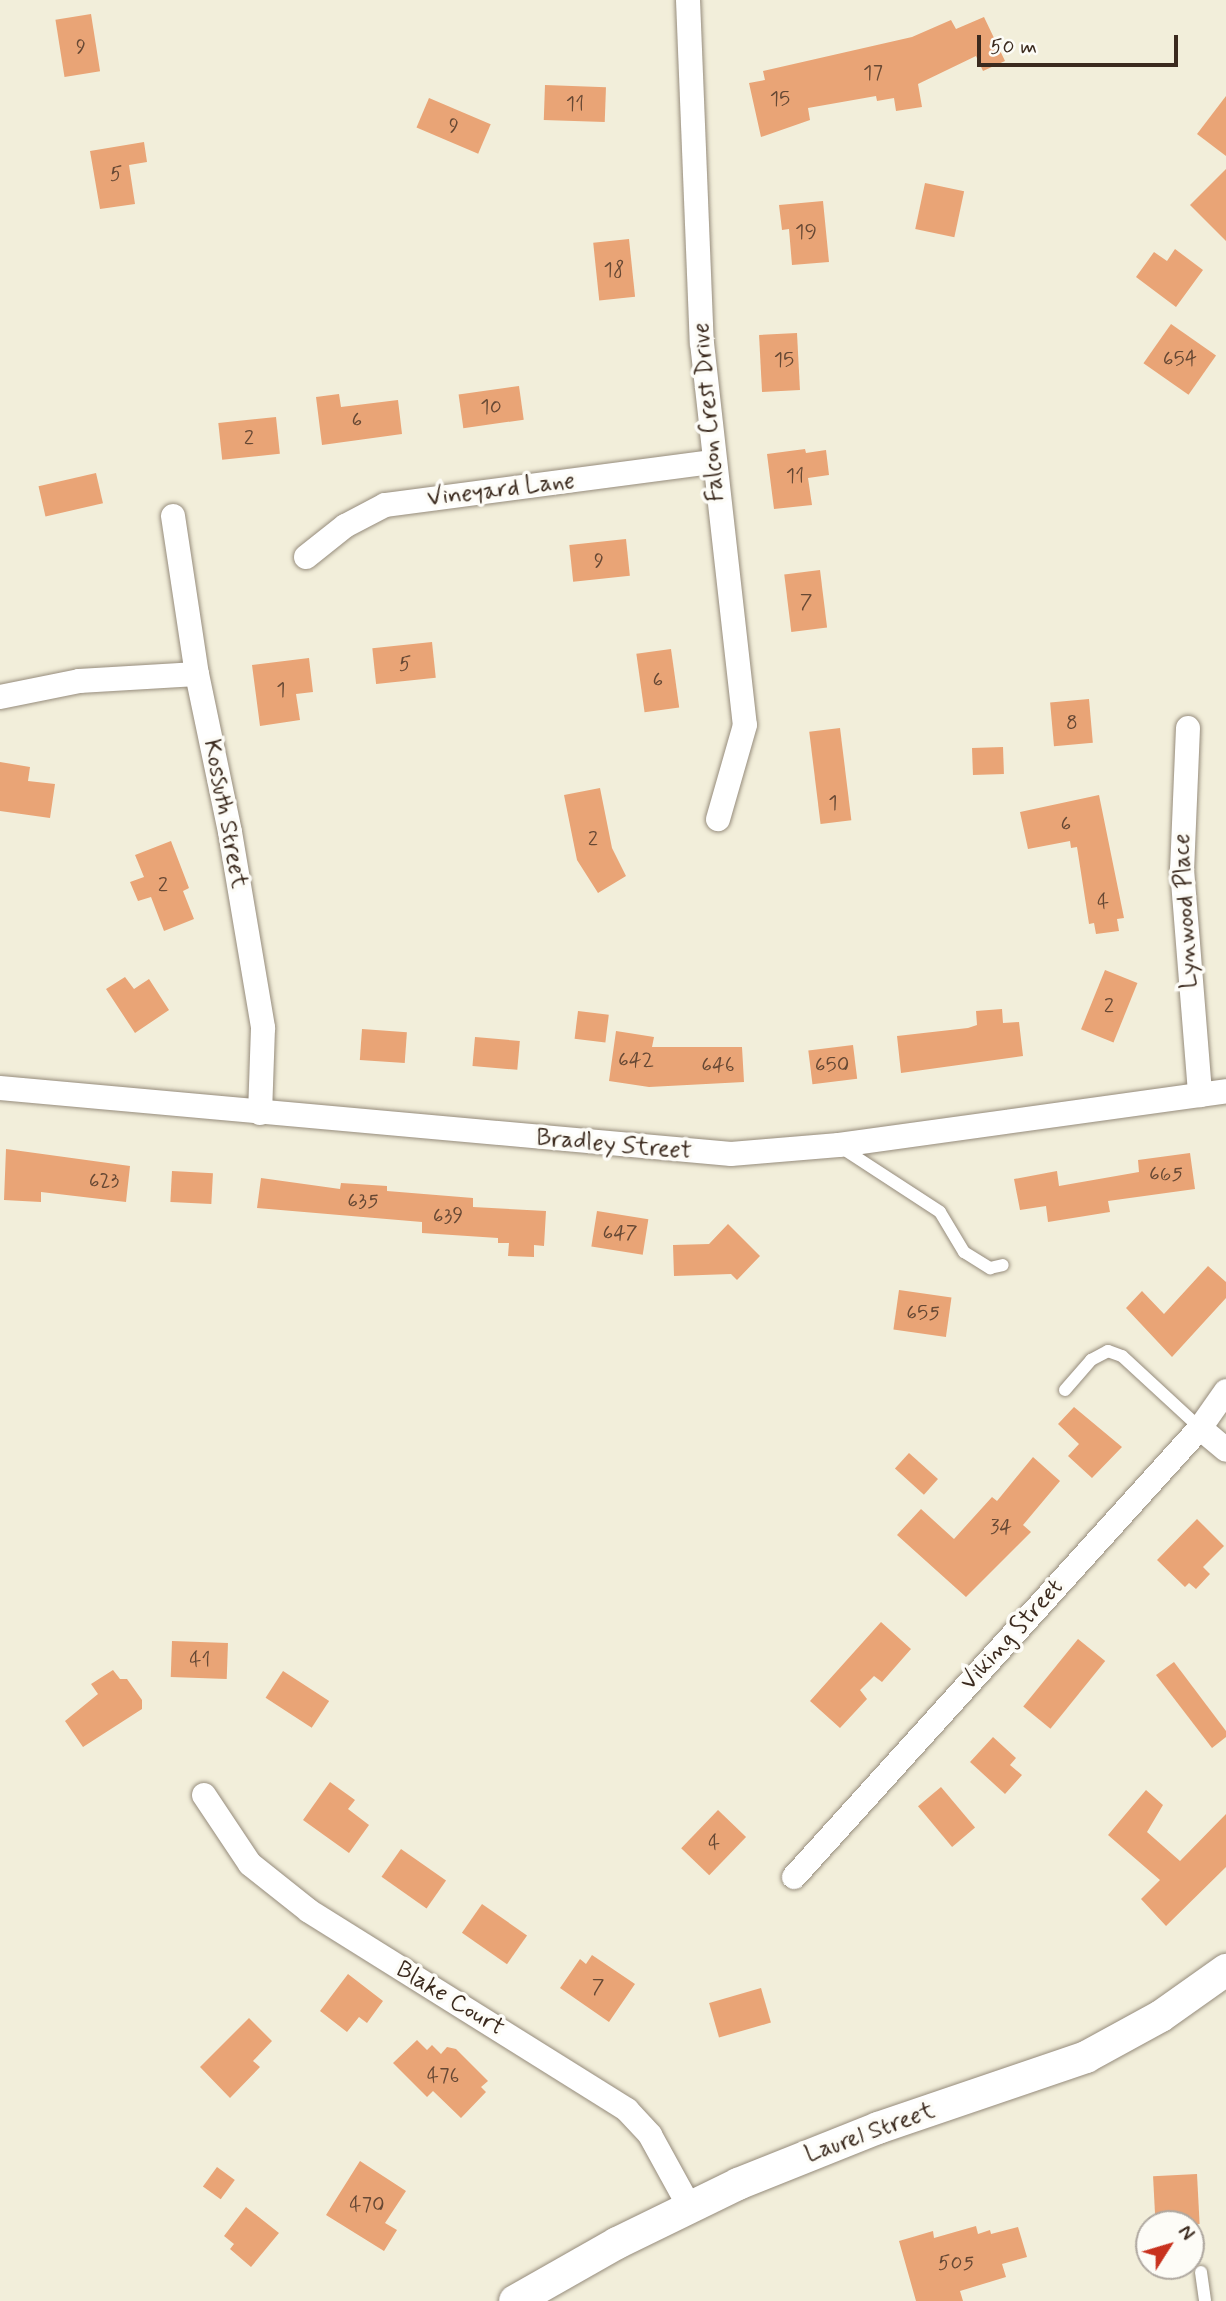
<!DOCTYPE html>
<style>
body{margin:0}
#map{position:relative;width:1226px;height:2301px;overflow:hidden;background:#f2eeda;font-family:Mynerve,sans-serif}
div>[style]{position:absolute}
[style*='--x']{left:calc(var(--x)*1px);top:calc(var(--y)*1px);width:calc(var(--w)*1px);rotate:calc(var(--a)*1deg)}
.building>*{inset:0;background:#e9a476;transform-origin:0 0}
.roads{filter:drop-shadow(0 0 2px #968c7c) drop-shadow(0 0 2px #968c7c)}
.service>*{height:12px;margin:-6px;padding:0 6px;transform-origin:6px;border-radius:6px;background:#fff}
.minor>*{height:24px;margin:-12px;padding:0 12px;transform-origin:12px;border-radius:12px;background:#fff}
.tertiary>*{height:32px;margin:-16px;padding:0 16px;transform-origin:16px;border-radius:16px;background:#fff}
span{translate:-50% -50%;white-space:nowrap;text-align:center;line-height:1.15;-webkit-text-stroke:7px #fdfcf7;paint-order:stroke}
.number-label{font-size:21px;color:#664834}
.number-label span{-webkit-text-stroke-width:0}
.street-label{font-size:24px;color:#3b2a1e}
.north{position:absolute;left:1135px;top:2210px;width:70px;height:70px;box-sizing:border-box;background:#fdfcf7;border:2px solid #afa8a0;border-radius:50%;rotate:53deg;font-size:19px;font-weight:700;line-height:28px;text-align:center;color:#3b2a1e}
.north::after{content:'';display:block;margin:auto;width:24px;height:32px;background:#c8321e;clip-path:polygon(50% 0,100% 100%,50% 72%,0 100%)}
.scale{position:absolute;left:977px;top:35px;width:201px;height:32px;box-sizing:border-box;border:4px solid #3b2a1e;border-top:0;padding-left:9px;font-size:21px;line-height:24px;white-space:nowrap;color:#3b2a1e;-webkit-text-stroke:5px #fdfcf7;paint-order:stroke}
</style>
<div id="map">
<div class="building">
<i style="left:91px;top:14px;width:58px;height:36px;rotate:81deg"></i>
<i style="clip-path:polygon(984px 17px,1005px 61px,983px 71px,976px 56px,918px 84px,922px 107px,896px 111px,894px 98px,877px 101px,876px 96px,808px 108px,810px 120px,761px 137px,749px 83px,765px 80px,763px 71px,912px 37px,951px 20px,956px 29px)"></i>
<i style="left:545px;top:85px;width:61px;height:35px;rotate:2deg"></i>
<i style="clip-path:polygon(1226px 96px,1226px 156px,1197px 134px)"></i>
<i style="left:429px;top:98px;width:67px;height:32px;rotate:23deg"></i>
<i style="clip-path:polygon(144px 142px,147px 162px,129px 165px,135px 204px,100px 209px,90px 151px)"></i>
<i style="clip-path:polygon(1226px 169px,1226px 241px,1190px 205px)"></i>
<i style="left:925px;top:183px;width:40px;height:47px;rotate:12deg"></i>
<i style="clip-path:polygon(823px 201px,829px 262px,792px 265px,789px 229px,782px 230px,779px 205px)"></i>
<i style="left:629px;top:239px;width:58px;height:36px;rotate:84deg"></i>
<i style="clip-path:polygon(1175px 249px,1203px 270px,1176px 307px,1136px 277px,1154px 252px,1167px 261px)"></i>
<i style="left:1171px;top:324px;width:55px;height:48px;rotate:35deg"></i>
<i style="left:797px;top:333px;width:57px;height:38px;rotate:87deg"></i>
<i style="left:519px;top:386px;width:34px;height:61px;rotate:82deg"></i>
<i style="clip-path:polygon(339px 394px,341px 407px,398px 400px,402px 434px,322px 445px,316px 397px)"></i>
<i style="left:276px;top:417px;width:37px;height:58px;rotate:84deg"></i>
<i style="clip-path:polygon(805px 449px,806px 453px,826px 450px,829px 475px,808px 478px,812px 505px,774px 509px,767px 454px)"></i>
<i style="left:96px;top:473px;width:31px;height:59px;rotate:77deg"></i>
<i style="left:626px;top:539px;width:37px;height:57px;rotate:84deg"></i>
<i style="left:820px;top:570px;width:58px;height:36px;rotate:83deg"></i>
<i style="left:432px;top:642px;width:36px;height:60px;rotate:84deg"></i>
<i style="left:671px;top:649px;width:59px;height:35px;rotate:82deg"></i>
<i style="clip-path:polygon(309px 658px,313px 692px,296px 694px,300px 720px,260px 726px,252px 665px)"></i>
<i style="left:1089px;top:699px;width:44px;height:39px;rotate:85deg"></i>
<i style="left:840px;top:728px;width:93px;height:31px;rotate:83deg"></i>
<i style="left:1003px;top:747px;width:27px;height:31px;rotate:88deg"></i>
<i style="clip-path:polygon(0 762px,30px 767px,28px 781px,55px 784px,50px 818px,0 811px)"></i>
<i style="clip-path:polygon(600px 788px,612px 848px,626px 876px,598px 893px,577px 860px,564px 795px)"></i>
<i style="clip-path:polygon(1099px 795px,1124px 918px,1117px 919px,1119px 931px,1096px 934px,1094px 923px,1089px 924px,1077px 847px,1071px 848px,1070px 841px,1028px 849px,1020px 812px)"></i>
<i style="clip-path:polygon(171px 841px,189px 888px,183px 891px,194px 919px,164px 931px,151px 897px,138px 901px,130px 882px,144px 877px,135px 855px)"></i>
<i style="left:1105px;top:970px;width:35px;height:64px;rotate:22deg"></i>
<i style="clip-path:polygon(125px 977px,134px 989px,149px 979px,169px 1010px,135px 1033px,106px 989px)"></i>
<i style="clip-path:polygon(1002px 1009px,1003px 1023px,1019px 1022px,1023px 1056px,901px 1073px,897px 1036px,968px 1028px,977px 1025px,976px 1011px)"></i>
<i style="left:578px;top:1011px;width:31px;height:28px;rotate:7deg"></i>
<i style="left:362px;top:1029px;width:45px;height:31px;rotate:4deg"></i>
<i style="clip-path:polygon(616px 1031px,654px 1037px,652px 1047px,742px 1047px,744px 1082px,649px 1087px,609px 1081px)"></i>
<i style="left:475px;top:1037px;width:45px;height:29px;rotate:5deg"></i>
<i style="left:853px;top:1045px;width:34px;height:45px;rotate:83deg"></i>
<i style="clip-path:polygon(6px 1149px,130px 1166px,126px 1202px,41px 1192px,41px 1202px,4px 1200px)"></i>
<i style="clip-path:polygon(1190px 1153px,1195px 1189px,1108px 1201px,1110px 1212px,1048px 1222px,1046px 1206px,1020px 1210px,1014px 1179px,1057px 1171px,1059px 1186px,1139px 1172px,1138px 1160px)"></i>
<i style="left:172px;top:1171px;width:41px;height:31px;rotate:3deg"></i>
<i style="clip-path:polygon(261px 1178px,340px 1189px,341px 1183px,387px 1186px,387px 1191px,473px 1198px,473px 1207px,546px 1211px,544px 1246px,534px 1245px,534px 1257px,508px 1256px,509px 1243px,498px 1243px,498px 1238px,422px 1233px,422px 1222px,257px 1208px)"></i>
<i style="left:597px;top:1211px;width:52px;height:36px;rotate:9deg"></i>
<i style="clip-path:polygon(728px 1224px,760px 1256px,737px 1280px,731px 1274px,674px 1276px,673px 1245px,709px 1244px)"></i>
<i style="clip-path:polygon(1208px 1266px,1226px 1282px,1226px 1298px,1172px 1357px,1126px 1308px,1142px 1291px,1164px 1314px)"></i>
<i style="left:899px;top:1290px;width:53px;height:40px;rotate:8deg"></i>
<i style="clip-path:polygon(1074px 1407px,1122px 1447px,1092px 1478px,1068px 1456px,1079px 1444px,1058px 1424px)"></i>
<i style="left:909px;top:1453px;width:39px;height:21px;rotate:42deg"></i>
<i style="clip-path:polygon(1033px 1457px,1060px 1481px,1023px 1525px,1031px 1532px,966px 1597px,897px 1535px,921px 1509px,954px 1539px,992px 1497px,997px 1501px)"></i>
<i style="clip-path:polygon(1197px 1519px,1224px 1546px,1203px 1567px,1210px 1574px,1196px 1589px,1189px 1583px,1185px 1587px,1157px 1560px)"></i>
<i style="clip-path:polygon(881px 1622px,911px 1649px,882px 1682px,874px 1676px,860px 1690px,867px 1699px,840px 1728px,810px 1701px)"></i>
<i style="left:1078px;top:1639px;width:35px;height:87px;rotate:39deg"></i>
<i style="left:172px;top:1641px;width:56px;height:36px;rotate:2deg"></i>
<i style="clip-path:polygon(1174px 1662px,1226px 1731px,1226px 1737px,1212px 1748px,1156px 1675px)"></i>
<i style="clip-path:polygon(113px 1670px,120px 1679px,127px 1679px,142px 1700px,142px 1709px,83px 1747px,65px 1721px,98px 1694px,91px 1684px)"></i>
<i style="left:283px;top:1671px;width:55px;height:32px;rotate:33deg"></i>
<i style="clip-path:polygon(993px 1737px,1016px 1758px,1010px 1765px,1022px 1775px,1005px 1794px,970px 1762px)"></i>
<i style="clip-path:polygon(330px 1782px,355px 1800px,348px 1809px,369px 1825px,349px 1853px,303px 1820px)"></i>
<i style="left:941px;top:1787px;width:53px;height:30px;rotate:50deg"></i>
<i style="clip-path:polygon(1146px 1790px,1163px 1805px,1147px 1832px,1180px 1861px,1226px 1814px,1226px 1867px,1166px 1926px,1141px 1899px,1160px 1880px,1108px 1835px)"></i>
<i style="left:718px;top:1810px;width:39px;height:53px;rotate:44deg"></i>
<i style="left:401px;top:1849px;width:55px;height:34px;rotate:35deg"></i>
<i style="left:482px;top:1904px;width:55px;height:35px;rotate:35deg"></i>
<i style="clip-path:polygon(592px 1955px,635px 1984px,609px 2022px,560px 1988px,580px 1959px,586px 1964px)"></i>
<i style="clip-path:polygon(348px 1974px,383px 2001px,367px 2023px,359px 2017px,347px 2032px,320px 2011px)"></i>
<i style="left:761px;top:1988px;width:36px;height:54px;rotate:74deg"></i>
<i style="clip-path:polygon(249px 2018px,272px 2041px,253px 2061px,260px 2067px,230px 2098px,200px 2067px)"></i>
<i style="clip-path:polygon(417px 2040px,427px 2050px,432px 2045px,441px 2054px,447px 2047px,456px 2049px,488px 2081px,481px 2087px,486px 2092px,461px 2118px,433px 2091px,427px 2097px,393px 2063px)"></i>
<i style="clip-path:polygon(360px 2161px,406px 2191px,385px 2223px,397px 2230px,384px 2251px,326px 2215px)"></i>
<i style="left:217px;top:2167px;width:22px;height:24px;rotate:36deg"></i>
<i style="left:1197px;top:2174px;width:50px;height:44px;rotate:87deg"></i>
<i style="clip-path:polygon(246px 2207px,279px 2233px,251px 2267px,230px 2249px,234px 2244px,224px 2236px)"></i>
<i style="clip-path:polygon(976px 2226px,978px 2234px,990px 2230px,991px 2234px,1018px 2227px,1027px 2257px,1002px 2264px,1006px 2277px,960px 2291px,963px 2301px,916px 2301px,899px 2241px,933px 2231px,934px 2238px)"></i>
</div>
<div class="roads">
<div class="service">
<i style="--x:842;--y:1148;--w:117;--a:33.1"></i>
<i style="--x:940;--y:1212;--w:47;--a:59"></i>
<i style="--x:964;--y:1252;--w:31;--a:32"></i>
<i style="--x:990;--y:1268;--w:13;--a:-13"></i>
<i style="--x:1065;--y:1390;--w:40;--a:-49"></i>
<i style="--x:1091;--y:1360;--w:19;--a:-28"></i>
<i style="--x:1108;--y:1351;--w:15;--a:20"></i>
<i style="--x:1122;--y:1356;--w:106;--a:42.7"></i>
<i style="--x:1201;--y:2272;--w:29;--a:82"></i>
</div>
<div class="minor">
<i style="--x:688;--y:0;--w:343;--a:87.7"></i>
<i style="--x:702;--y:343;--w:384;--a:83.6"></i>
<i style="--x:745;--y:725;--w:98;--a:106"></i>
<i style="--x:173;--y:516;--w:160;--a:81.4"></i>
<i style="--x:197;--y:674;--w:161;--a:78.2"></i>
<i style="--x:230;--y:832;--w:199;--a:80.4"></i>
<i style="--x:263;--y:1028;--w:85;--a:92"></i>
<i style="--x:306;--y:557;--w:50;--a:-38.5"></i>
<i style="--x:345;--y:526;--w:45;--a:-27.7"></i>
<i style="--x:385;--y:505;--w:330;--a:-7.5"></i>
<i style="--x:0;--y:697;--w:81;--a:-11.4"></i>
<i style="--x:79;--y:681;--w:118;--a:-3.4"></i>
<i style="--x:1188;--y:728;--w:141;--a:92.4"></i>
<i style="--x:1182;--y:869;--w:227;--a:85.4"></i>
<i style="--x:0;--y:1088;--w:734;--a:5.16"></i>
<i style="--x:731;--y:1154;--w:108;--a:-4.8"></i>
<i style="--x:839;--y:1145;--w:391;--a:-7.9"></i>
<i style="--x:1200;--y:1428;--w:34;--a:40"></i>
<i style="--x:204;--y:1795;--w:83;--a:56.3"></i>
<i style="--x:250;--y:1864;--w:75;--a:38.5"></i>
<i style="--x:309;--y:1911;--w:375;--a:32"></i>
<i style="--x:627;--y:2110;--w:34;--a:47"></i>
<i style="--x:650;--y:2135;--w:81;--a:61.2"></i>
<i style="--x:794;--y:1877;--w:605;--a:-47.88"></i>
<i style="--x:1200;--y:1428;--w:45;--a:-54.9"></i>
</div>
<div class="tertiary">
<i style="--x:515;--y:2301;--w:117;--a:-29.6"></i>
<i style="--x:617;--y:2243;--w:135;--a:-26"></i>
<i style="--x:738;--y:2184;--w:151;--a:-21.8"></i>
<i style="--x:878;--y:2128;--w:220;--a:-18.8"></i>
<i style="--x:1086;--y:2057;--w:85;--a:-28.7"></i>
<i style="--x:1161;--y:2016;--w:80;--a:-35.3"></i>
</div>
</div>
<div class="number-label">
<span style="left:81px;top:47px">9</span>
<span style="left:873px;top:73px">17</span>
<span style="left:780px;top:99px">15</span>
<span style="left:575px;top:104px">11</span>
<span style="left:454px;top:126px">9</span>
<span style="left:116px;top:174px">5</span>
<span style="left:806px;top:232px">19</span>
<span style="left:614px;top:270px">18</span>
<span style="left:1180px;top:359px">654</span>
<span style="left:784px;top:360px">15</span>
<span style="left:491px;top:407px">10</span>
<span style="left:357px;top:420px">6</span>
<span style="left:249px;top:438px">2</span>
<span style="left:795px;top:476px">11</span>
<span style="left:599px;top:561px">9</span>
<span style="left:806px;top:602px">7</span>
<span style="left:405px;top:664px">5</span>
<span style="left:658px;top:680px">6</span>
<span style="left:281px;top:690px">1</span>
<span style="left:1072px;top:723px">8</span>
<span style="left:833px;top:803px">1</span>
<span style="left:1066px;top:824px">6</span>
<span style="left:593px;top:839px">2</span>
<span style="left:163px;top:885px">2</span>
<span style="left:1103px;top:902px">4</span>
<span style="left:1109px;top:1006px">2</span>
<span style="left:636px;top:1060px">642</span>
<span style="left:718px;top:1065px">646</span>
<span style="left:832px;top:1065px">650</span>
<span style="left:1166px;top:1174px">665</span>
<span style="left:104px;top:1181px">623</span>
<span style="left:363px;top:1201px">635</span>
<span style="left:448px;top:1216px">639</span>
<span style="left:620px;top:1233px">647</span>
<span style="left:923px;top:1313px">655</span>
<span style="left:1001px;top:1527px">34</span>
<span style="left:200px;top:1660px">41</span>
<span style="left:714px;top:1843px">4</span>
<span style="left:598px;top:1987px">7</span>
<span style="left:443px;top:2076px">476</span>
<span style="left:367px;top:2205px">470</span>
<span style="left:956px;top:2263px">505</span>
</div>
<div class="street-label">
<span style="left:709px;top:412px;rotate:-95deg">Falcon Crest Drive</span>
<span style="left:501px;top:490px;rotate:-7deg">Vineyard Lane</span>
<span style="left:225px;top:814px;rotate:79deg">Kossuth Street</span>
<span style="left:1186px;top:911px;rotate:-93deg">Lynwood Place</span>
<span style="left:614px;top:1145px;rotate:5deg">Bradley Street</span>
<span style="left:1012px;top:1635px;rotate:-48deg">Viking Street</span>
<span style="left:450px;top:1999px;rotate:31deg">Blake Court</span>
<span style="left:870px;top:2133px;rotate:-20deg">Laurel Street</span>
</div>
<div class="north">N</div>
<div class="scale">50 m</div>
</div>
